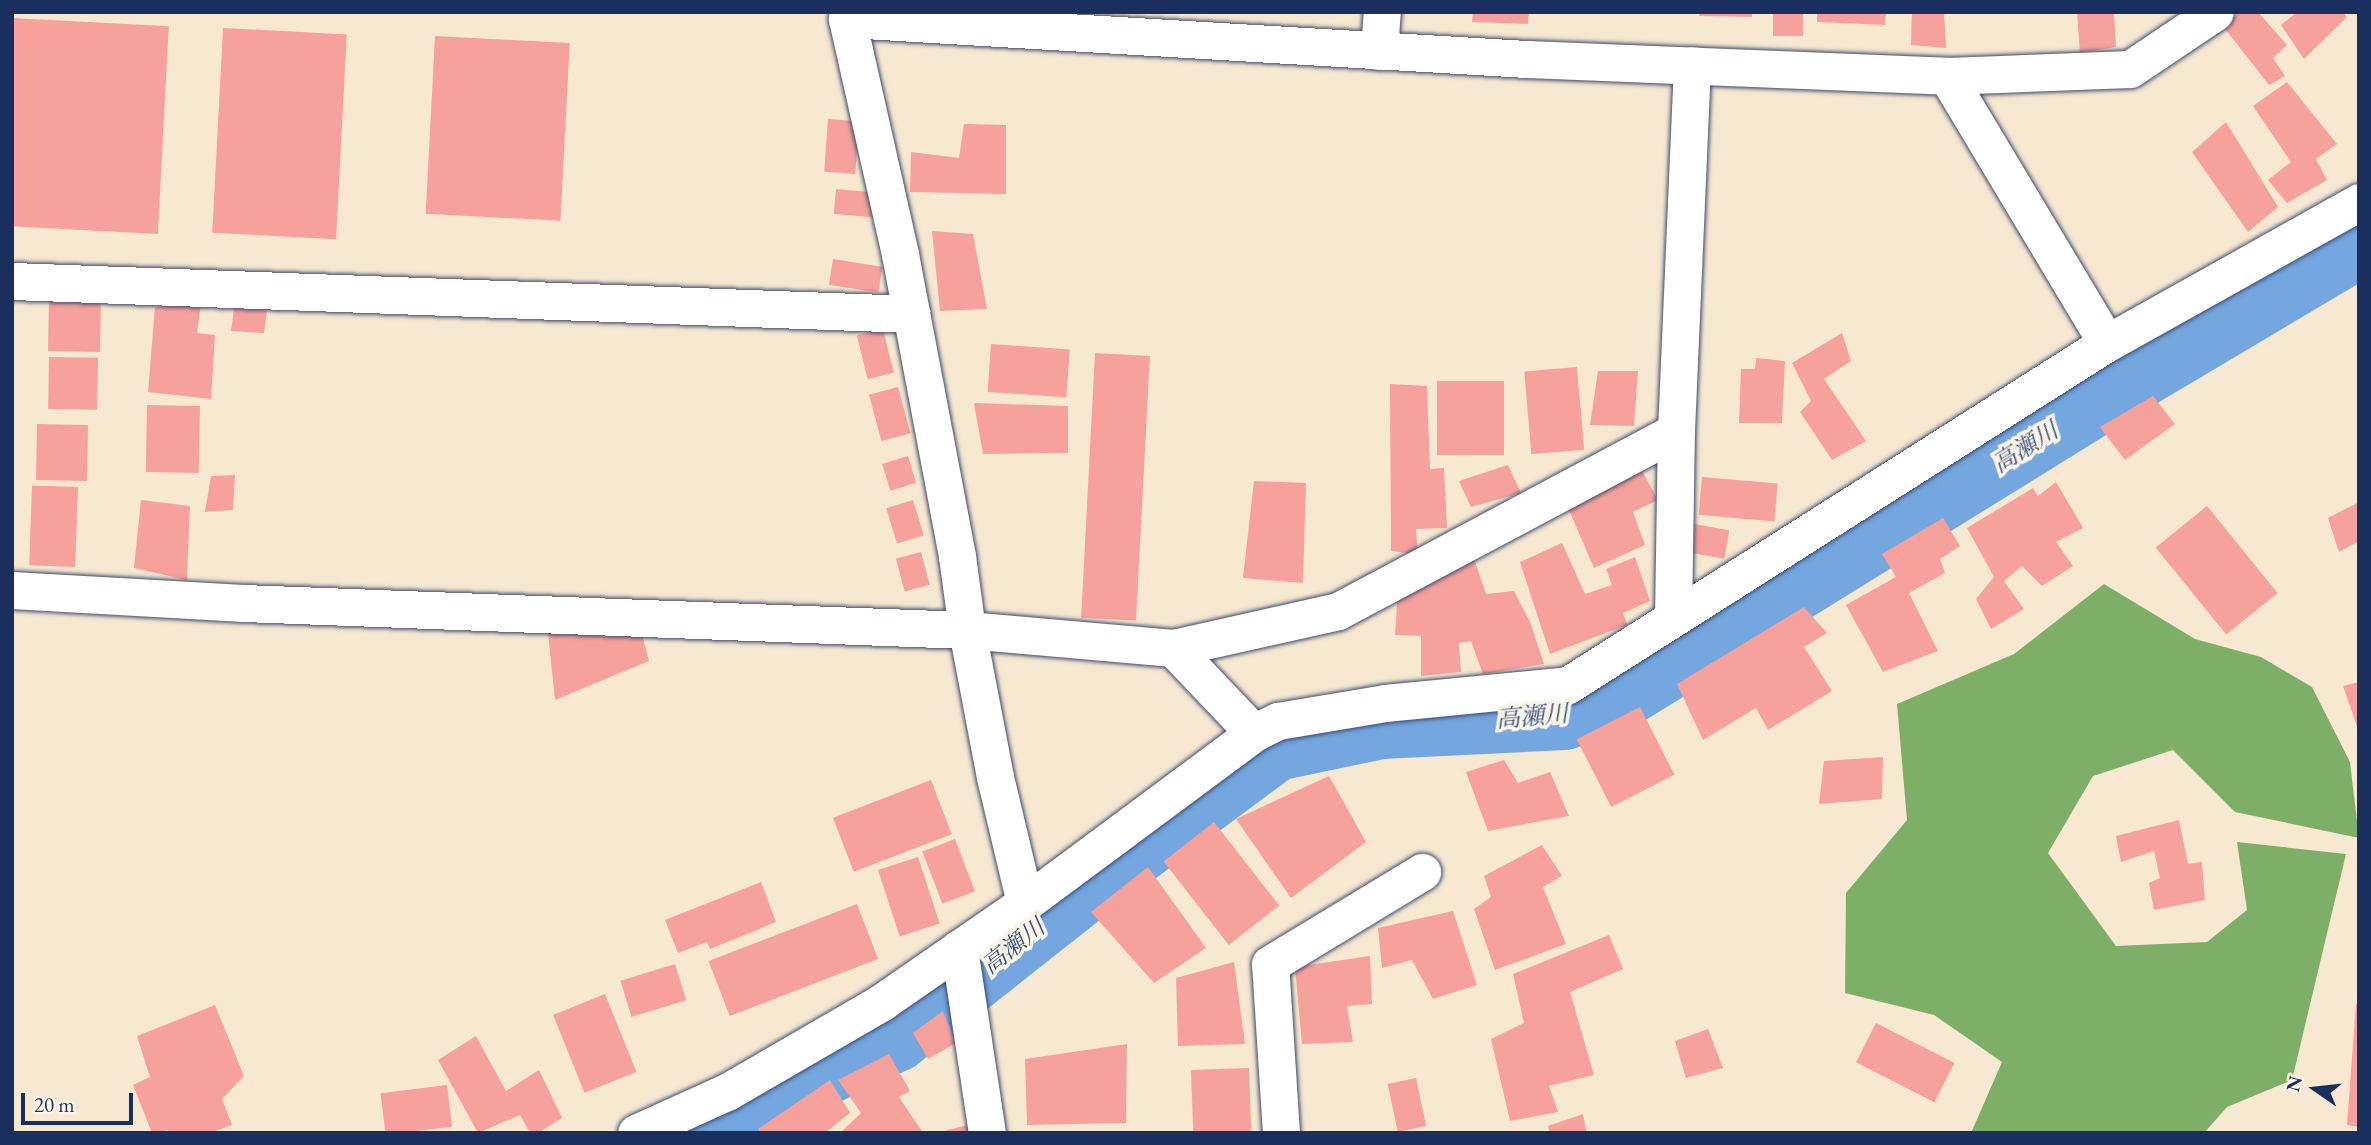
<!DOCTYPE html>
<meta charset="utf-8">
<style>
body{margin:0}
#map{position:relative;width:2371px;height:1145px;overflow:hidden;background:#f7e8d1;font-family:"EB Garamond","Noto Serif JP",serif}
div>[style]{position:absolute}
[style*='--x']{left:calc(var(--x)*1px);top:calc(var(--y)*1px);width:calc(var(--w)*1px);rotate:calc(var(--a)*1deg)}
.forest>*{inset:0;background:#7eaf68}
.river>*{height:66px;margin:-33px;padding:0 33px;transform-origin:33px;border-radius:33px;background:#74a6df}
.building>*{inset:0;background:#f7a19c;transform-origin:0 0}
.roads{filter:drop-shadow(0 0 2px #3c4b6f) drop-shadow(0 0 2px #3c4b6f)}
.minor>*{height:37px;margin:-18.5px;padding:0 18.5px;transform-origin:18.5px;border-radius:18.5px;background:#fff}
span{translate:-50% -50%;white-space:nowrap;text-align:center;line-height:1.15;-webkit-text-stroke:7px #fcf5e5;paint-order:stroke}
.water-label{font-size:24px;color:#365385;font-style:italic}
.frame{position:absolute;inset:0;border:14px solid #1b2f5e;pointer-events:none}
.north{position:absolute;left:2280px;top:1054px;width:70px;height:70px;-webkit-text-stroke:5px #fcf5e5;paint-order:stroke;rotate:284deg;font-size:19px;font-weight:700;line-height:28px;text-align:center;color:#1b2f5e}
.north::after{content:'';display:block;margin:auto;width:24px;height:32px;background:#1b2f5e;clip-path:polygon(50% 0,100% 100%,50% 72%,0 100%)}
.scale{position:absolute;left:21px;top:1093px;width:112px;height:32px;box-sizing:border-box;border:4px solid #1b2f5e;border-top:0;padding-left:9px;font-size:21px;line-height:24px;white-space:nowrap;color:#1b2f5e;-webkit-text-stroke:5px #fcf5e5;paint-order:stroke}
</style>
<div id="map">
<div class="forest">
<i style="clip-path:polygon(2104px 584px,2195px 639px,2261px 657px,2312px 687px,2350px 762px,2359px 838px,2235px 812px,2173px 750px,2093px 776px,2048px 853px,2116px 946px,2207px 942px,2247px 910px,2237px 842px,2346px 854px,2292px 1080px,2227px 1107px,2204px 1133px,1971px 1133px,2002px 1062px,1934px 1015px,1845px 993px,1846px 893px,1907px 820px,1897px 704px,2014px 654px)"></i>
</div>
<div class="river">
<i style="--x:697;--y:1133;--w:220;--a:-25.3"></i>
<i style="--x:896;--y:1039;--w:247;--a:-38.3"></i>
<i style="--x:1090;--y:886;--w:232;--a:-36.6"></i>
<i style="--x:1276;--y:748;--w:107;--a:-11.8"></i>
<i style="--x:1381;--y:726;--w:183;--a:-2.8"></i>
<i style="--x:1564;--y:717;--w:56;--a:-18.8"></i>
<i style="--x:1617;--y:699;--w:633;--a:-31.76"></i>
<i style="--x:2155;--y:366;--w:237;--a:-30.7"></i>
</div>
<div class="building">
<i style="clip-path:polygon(1473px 12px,1529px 12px,1528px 24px,1472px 22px)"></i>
<i style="clip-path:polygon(1700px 12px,1752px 12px,1752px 17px,1699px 16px)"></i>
<i style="left:1773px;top:12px;width:30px;height:24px"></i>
<i style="clip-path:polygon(1817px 12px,1886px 12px,1885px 25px,1817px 22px)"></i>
<i style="clip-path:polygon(1912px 12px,1944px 12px,1946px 48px,1911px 45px)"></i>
<i style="clip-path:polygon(2077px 12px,2114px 12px,2116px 47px,2080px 53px)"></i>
<i style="clip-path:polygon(2240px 12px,2258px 12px,2287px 45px,2273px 58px,2285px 76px,2269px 85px,2222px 25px)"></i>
<i style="clip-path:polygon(2297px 12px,2343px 12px,2347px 17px,2304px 59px,2281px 25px)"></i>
<i style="left:12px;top:18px;width:157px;height:208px;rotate:3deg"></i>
<i style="left:223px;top:28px;width:124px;height:205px;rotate:3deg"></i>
<i style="left:435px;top:36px;width:135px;height:178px;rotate:3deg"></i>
<i style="clip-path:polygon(2287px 82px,2337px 144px,2316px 159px,2327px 180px,2287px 203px,2268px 180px,2291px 162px,2253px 106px)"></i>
<i style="left:828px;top:119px;width:31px;height:53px;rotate:4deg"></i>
<i style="clip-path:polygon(2226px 122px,2278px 207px,2248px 232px,2192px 152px)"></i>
<i style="clip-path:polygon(964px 124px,1006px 125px,1006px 194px,910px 192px,911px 152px,959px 158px)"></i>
<i style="left:836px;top:189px;width:42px;height:25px;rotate:5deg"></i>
<i style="clip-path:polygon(932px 231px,973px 234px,987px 309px,940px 311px)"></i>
<i style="left:833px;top:259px;width:50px;height:26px;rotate:9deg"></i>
<i style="left:49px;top:294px;width:52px;height:57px;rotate:1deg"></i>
<i style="clip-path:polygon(235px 302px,268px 303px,264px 333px,231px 331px)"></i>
<i style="clip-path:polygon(201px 304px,197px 333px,215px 335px,211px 399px,148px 392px,155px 307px)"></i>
<i style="left:883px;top:329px;width:45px;height:27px;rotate:76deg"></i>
<i style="clip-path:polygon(1842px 333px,1851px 361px,1824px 379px,1866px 441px,1832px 460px,1800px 412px,1811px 401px,1792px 363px)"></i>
<i style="left:991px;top:344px;width:79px;height:48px;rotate:4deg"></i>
<i style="left:1095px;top:353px;width:55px;height:265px;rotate:3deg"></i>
<i style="left:49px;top:357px;width:49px;height:52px;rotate:1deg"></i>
<i style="clip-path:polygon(1756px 358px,1785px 361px,1782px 423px,1739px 423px,1741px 369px,1755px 369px)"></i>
<i style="left:1577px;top:367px;width:83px;height:53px;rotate:85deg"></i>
<i style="clip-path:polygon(1598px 371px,1638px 371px,1634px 426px,1590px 425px)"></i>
<i style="left:1437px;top:381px;width:67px;height:74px"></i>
<i style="clip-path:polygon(1390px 384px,1427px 386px,1430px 469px,1444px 468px,1447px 528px,1416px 529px,1418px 554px,1391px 551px)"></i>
<i style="left:898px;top:387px;width:48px;height:30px;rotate:75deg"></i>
<i style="clip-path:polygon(2153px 396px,2175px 424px,2125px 460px,2100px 427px)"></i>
<i style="clip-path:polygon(974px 403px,1068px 406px,1068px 453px,983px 454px)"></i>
<i style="left:200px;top:406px;width:67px;height:53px;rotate:91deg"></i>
<i style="left:88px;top:425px;width:56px;height:51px;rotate:91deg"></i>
<i style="left:908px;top:456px;width:28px;height:27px;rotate:73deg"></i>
<i style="clip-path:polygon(1508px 465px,1521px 493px,1471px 507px,1459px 481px)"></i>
<i style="clip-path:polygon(1640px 467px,1658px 500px,1633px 512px,1645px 545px,1594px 568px,1566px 503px)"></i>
<i style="clip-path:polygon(235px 475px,233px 510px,205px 512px,211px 476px)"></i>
<i style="left:1702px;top:477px;width:76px;height:38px;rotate:5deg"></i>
<i style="clip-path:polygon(1254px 481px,1306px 483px,1303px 583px,1243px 578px)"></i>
<i style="clip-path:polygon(2056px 482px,2083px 528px,2056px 542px,2073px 566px,2042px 586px,2022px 566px,2004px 581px,2024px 609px,1991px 629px,1976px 599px,1994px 577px,1967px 528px,2033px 488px,2038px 496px)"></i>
<i style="left:78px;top:487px;width:80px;height:46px;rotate:92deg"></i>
<i style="clip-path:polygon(141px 500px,190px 506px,187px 580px,134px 568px)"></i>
<i style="left:913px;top:500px;width:37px;height:28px;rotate:73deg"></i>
<i style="clip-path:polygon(2359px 502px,2359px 541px,2339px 552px,2328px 518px)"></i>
<i style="left:2207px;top:506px;width:112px;height:66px;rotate:51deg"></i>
<i style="clip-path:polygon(1943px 518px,1960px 546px,1940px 559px,1945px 573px,1909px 593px,1938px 651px,1883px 672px,1846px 605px,1896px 577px,1882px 554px)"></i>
<i style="left:1688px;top:523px;width:42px;height:29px;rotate:10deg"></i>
<i style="clip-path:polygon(1562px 543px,1585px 594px,1612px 585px,1606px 569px,1635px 557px,1650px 601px,1623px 613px,1627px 625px,1550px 654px,1520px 562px)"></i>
<i style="clip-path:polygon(1471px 550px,1486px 594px,1514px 591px,1530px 622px,1544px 664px,1483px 674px,1471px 641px,1459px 643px,1461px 672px,1421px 676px,1421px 636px,1395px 635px,1398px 589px,1424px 589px,1426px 573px)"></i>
<i style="left:921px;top:552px;width:34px;height:26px;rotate:75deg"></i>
<i style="clip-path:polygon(1804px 607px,1827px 633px,1804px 647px,1832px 691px,1768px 730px,1756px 708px,1703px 740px,1677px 684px)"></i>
<i style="clip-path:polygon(604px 626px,640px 627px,649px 661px,555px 700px,548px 633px,605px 636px)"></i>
<i style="clip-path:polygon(2359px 682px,2359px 729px,2358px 729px,2343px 686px)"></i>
<i style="left:1640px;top:707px;width:76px;height:71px;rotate:63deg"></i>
<i style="clip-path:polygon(1883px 757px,1882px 799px,1819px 804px,1824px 761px)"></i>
<i style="clip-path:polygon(1504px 760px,1518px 783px,1550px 772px,1569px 816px,1488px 831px,1466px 772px)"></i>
<i style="clip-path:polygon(1329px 776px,1366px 842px,1291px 898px,1236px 819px)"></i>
<i style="left:931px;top:780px;width:58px;height:105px;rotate:69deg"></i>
<i style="clip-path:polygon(2179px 820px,2188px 864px,2202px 862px,2205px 900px,2154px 910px,2149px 883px,2160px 878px,2154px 851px,2121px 862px,2116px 836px)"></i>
<i style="left:1214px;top:822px;width:106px;height:64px;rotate:52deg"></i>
<i style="left:955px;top:839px;width:56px;height:35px;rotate:69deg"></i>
<i style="clip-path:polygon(1542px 845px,1562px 876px,1543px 887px,1566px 944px,1495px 970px,1474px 909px,1491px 897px,1484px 876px)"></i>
<i style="left:918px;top:857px;width:70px;height:42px;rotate:72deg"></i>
<i style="clip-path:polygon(1148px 867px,1206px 948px,1154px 983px,1091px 912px)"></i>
<i style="clip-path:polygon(761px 882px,776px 922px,710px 949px,707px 942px,678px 953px,665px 920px)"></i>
<i style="left:857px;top:904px;width:59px;height:159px;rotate:69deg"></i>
<i style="clip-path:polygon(1453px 911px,1477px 985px,1433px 999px,1412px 960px,1382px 968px,1378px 928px)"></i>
<i style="clip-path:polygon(1609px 935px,1623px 969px,1570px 992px,1594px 1075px,1549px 1086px,1558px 1112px,1510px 1121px,1491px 1039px,1524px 1023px,1513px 974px)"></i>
<i style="clip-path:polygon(1370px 956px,1372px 1004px,1347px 1006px,1353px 1042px,1302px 1044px,1295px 967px)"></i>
<i style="clip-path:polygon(1234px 962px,1245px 1044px,1178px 1046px,1176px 978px)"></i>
<i style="left:675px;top:964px;width:38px;height:57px;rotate:73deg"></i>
<i style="left:605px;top:994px;width:84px;height:56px;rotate:68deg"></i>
<i style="clip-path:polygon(2356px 1004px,2359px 1004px,2359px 1127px,2347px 1125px)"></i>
<i style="clip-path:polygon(215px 1005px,244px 1076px,222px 1099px,232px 1125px,210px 1133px,169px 1133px,168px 1130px,152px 1133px,133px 1085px,150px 1077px,137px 1036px)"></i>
<i style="clip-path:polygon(943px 1011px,956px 1043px,928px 1059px,913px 1033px)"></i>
<i style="left:1876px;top:1023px;width:88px;height:44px;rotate:27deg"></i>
<i style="clip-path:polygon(1708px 1029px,1723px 1068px,1686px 1078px,1675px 1041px)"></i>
<i style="clip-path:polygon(476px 1036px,506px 1091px,539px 1070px,562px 1118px,538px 1133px,530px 1133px,520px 1115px,478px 1133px,438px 1060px)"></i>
<i style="clip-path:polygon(1127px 1044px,1126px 1123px,1027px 1125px,1025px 1059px)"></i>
<i style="clip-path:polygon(889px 1054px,910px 1091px,899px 1097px,923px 1133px,840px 1133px,861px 1113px,838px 1080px)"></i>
<i style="left:1249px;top:1068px;width:65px;height:58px;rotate:88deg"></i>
<i style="left:1416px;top:1078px;width:49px;height:29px;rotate:78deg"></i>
<i style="clip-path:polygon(830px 1080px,850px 1113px,825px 1133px,760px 1133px,758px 1129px)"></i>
<i style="left:447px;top:1085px;width:42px;height:67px;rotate:83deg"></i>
<i style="clip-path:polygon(1583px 1114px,1587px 1133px,1550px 1133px,1548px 1126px)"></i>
<i style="clip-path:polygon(968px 1125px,968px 1133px,940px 1133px,940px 1132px)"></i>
</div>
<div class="roads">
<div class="minor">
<i style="--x:1379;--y:51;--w:39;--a:-86"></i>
<i style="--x:1947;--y:76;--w:311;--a:59.1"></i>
<i style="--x:12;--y:281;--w:900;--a:2.1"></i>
<i style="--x:12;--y:590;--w:231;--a:3.2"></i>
<i style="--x:243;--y:603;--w:725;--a:2.14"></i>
<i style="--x:967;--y:630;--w:207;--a:5"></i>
<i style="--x:1173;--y:648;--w:169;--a:-12.6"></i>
<i style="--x:1338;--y:611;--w:383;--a:-28"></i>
<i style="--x:1673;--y:618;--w:187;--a:-89.1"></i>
<i style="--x:1676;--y:431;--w:366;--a:-87.5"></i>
<i style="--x:1173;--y:648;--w:117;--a:46.4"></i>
<i style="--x:1025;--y:903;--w:130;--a:-103.4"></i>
<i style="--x:995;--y:777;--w:150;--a:-100.8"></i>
<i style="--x:967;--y:630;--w:75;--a:-97.7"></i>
<i style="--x:957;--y:556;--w:307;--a:-100.7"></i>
<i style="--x:900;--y:254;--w:241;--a:-102.7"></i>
<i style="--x:847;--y:19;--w:681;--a:3.37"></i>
<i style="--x:1527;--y:59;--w:420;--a:2.3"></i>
<i style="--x:1947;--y:76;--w:183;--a:-2.2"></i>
<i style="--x:2130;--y:69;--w:102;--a:-33.8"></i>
<i style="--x:959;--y:948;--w:187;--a:81.4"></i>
<i style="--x:636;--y:1133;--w:100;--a:-24.3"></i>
<i style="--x:727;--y:1092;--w:179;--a:-30.1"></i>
<i style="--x:882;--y:1002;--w:174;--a:-34.7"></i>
<i style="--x:1025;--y:903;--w:285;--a:-36.6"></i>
<i style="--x:1254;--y:733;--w:27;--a:-27"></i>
<i style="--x:1278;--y:721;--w:109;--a:-9.5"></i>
<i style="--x:1385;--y:703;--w:184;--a:-5.6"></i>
<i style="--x:1568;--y:685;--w:638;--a:-32.4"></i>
<i style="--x:2107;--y:343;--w:289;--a:-29.2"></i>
<i style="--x:1281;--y:1133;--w:169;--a:-93.7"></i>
<i style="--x:1270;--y:964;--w:178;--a:-31.2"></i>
</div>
</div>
<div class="water-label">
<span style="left:2025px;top:447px;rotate:-32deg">高瀬川</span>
<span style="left:1532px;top:716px;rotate:-5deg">高瀬川</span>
<span style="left:1013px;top:946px;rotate:-38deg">高瀬川</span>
</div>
<div class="frame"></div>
<div class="north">N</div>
<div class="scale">20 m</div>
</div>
